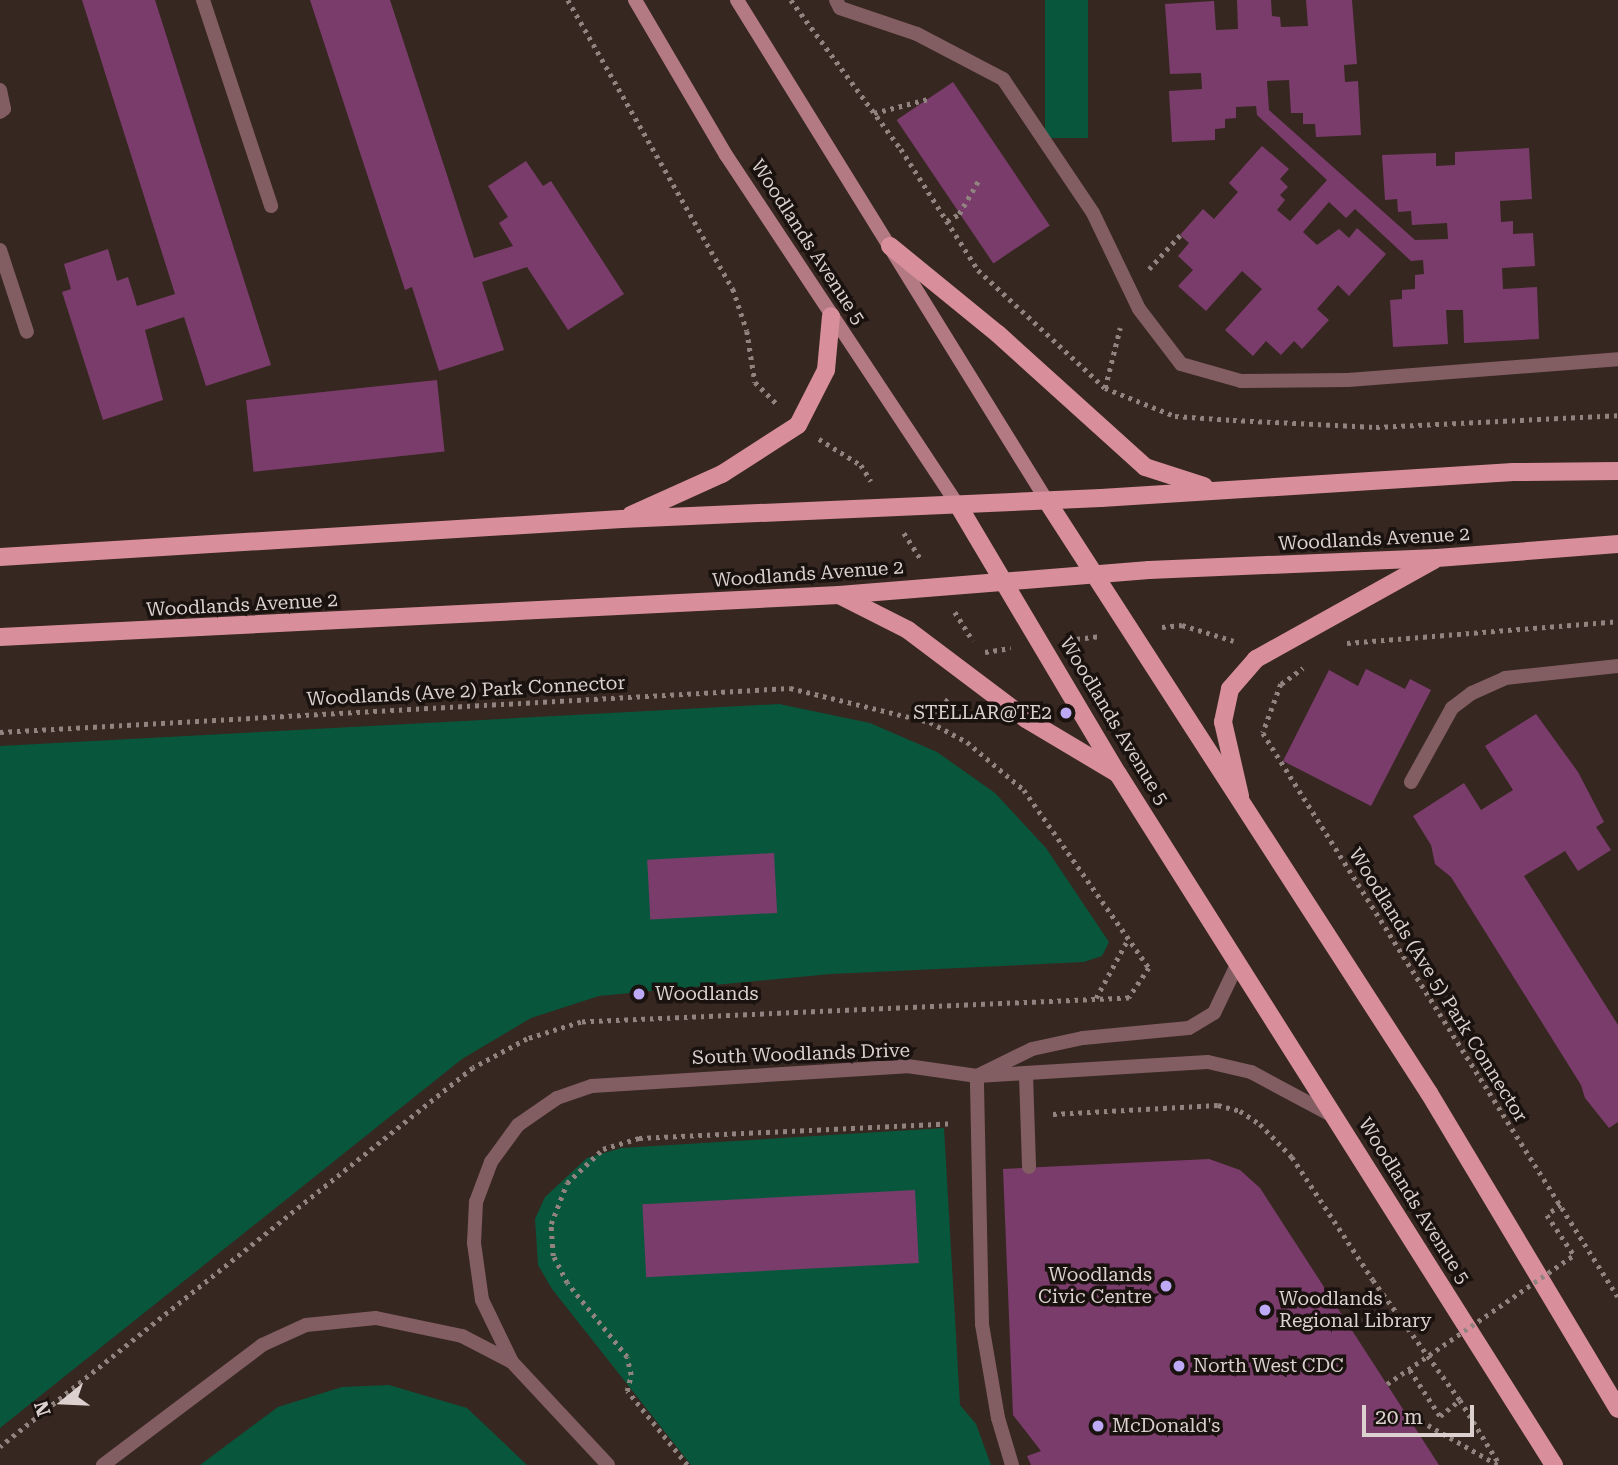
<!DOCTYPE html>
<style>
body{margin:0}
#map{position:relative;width:1618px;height:1465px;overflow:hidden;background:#372721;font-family:"Roboto Serif",serif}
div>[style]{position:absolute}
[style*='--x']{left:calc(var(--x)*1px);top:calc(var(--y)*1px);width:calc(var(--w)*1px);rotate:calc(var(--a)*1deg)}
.green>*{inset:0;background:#08563c;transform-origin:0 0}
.building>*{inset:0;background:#7a3c6b;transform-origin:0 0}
.path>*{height:4.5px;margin-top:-2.25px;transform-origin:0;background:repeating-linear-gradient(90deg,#918480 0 3.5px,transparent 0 8.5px)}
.service>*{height:14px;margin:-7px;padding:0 7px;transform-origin:7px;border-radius:7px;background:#825e63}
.minor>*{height:14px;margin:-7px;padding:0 7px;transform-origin:7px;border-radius:7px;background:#825e63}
.tertiary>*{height:14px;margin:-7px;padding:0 7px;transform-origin:7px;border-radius:7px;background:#825e63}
.secondary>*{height:14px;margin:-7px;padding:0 7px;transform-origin:7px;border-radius:7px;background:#b37a83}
.primary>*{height:18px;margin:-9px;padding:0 9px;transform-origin:9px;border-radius:9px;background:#d88f9b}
.path-bridge>*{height:4.5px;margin-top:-2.25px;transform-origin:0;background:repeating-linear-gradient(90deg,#918480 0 3.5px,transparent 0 8.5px)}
.dots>*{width:19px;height:19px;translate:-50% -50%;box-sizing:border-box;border:4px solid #19120f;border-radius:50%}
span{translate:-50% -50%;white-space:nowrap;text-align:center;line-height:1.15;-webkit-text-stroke:7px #19120f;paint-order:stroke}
.street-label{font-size:19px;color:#dcd1ce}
.poi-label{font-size:19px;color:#dcd1ce}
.right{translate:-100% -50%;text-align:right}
.left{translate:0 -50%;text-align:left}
.north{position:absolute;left:28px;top:1367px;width:70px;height:70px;-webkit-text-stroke:5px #19120f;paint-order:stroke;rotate:252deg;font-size:19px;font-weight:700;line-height:28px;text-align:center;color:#dcd1ce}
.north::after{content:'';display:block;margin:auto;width:24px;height:32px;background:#dcd1ce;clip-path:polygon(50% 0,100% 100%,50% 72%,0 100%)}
.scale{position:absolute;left:1362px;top:1405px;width:112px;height:32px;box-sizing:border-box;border:4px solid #dcd1ce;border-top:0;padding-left:9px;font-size:21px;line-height:24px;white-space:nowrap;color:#dcd1ce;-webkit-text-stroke:5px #19120f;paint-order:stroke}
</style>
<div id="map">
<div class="green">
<i style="left:1045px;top:0;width:43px;height:138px"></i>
<i style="clip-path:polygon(779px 704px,870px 723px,937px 752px,995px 793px,1046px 848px,1109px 942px,1102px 956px,1084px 962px,831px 974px,599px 996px,531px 1018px,462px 1059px,0 1428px,0 746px)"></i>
<i style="clip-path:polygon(944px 1128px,960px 1405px,976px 1424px,991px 1465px,691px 1465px,552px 1289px,538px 1265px,535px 1219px,545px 1197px,587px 1158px,621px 1148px)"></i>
<i style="clip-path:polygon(389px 1385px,467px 1408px,527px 1465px,200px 1465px,278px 1407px,342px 1387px)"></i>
</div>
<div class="building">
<i style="clip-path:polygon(82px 0,155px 0,271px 365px,206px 386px,184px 317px,145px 330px,163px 400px,103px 420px,62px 292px,71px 289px,64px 264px,108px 249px,117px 281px,128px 277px,137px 306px,175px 294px)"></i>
<i style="clip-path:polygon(310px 0,390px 0,474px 258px,513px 246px,499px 223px,508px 217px,488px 186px,526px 161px,543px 186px,551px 181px,624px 294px,568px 330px,527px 267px,482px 282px,504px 350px,439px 371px,412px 287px,405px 290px)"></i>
<i style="clip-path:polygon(1237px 0,1271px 0,1272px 16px,1280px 17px,1281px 27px,1308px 26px,1306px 0,1352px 0,1357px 64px,1344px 65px,1345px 82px,1358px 81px,1361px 135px,1316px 137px,1315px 124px,1303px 124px,1303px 113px,1291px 113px,1289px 80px,1267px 81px,1269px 110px,1415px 240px,1448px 239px,1447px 223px,1412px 225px,1411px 211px,1398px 212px,1397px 199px,1385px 200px,1382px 155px,1436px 153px,1436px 166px,1455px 165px,1455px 152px,1529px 148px,1532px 199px,1500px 201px,1501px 222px,1513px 221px,1513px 234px,1533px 233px,1535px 266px,1502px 268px,1503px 289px,1537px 287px,1539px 339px,1464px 343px,1463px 310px,1446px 310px,1448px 344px,1393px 347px,1390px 300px,1402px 299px,1402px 290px,1415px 289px,1415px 275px,1424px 274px,1423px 260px,1411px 261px,1355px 209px,1346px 218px,1329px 202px,1303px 232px,1317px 245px,1339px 229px,1349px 238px,1357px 228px,1386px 254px,1349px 296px,1338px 285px,1317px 309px,1329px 320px,1302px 349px,1294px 341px,1281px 355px,1266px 341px,1253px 356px,1225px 330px,1262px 289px,1242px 271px,1206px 311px,1178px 286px,1193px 270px,1178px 256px,1189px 243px,1180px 235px,1203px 209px,1214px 219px,1238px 192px,1229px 183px,1262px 146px,1289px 169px,1280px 179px,1288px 187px,1280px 195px,1285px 200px,1277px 210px,1290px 221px,1327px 180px,1257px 115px,1256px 106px,1236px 107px,1236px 118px,1225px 119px,1225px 128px,1215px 129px,1215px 140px,1172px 142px,1169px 91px,1202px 89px,1201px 73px,1170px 74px,1165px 4px,1214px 1px,1216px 30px,1238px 29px)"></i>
<i style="left:953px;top:82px;width:173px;height:68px;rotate:56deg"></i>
<i style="left:437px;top:380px;width:72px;height:192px;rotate:84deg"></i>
<i style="clip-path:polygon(1366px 669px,1405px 689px,1410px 679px,1431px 690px,1371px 806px,1283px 761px,1329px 670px,1358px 686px)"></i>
<i style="clip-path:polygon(1536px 714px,1578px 772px,1604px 822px,1596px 827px,1611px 850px,1578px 871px,1565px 851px,1524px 876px,1618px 1025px,1618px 1122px,1609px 1128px,1585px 1098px,1581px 1085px,1451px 877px,1435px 864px,1431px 845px,1413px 816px,1464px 783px,1481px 810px,1513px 790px,1485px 746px)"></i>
<i style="left:774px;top:853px;width:60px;height:127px;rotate:87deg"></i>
<i style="clip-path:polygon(1209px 1159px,1240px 1170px,1260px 1188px,1439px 1465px,1031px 1465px,1027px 1456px,1041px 1451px,1013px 1415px,1003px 1169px)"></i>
<i style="left:915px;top:1190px;width:73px;height:273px;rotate:87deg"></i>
</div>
<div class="path">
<i style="--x:568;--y:0;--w:333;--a:60.3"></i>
<i style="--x:733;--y:289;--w:44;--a:71.6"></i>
<i style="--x:747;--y:331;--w:52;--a:81.1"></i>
<i style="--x:755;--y:382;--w:33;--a:45"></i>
<i style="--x:791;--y:0;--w:185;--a:53.6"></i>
<i style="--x:901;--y:149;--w:143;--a:57.5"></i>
<i style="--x:978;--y:270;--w:173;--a:42.9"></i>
<i style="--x:1105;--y:388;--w:75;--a:21.8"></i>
<i style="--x:1175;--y:416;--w:58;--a:3.9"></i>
<i style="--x:1233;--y:420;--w:143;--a:2.8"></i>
<i style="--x:1376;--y:427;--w:242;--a:-2.8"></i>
<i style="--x:874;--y:113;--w:56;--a:-14.5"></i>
<i style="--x:947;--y:221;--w:14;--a:-30"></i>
<i style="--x:959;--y:214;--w:42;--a:-59.7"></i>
<i style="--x:1149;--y:269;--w:46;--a:-47.6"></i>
<i style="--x:1105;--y:388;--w:62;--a:-76"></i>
<i style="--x:819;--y:439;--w:49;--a:31.8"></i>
<i style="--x:861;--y:465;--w:19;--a:58"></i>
<i style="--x:904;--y:533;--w:33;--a:57"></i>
<i style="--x:955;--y:612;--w:34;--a:58"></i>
<i style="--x:1162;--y:627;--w:20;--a:-6"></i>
<i style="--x:1182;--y:625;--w:54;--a:17.1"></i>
<i style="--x:1068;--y:640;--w:33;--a:-7"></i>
<i style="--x:1347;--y:643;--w:272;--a:-4.6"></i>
<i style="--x:985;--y:652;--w:26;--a:-9"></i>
<i style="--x:1281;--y:684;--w:52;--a:110.2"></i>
<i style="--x:1263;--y:733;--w:666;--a:57.81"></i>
<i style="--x:1281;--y:684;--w:27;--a:-36"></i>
<i style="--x:930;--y:722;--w:33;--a:-52"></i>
<i style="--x:0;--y:732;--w:791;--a:-3.19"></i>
<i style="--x:790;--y:688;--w:144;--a:13.7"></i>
<i style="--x:930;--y:722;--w:42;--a:28.4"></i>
<i style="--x:967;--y:742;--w:75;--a:40.1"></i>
<i style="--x:1024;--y:790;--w:218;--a:54.9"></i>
<i style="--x:1149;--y:968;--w:36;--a:124"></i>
<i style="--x:1129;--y:998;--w:549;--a:177.49"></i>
<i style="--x:581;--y:1022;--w:57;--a:162.5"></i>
<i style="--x:527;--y:1039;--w:61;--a:151.8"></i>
<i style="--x:473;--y:1068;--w:606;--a:141.3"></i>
<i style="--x:1096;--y:998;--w:65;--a:-61.5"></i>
<i style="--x:1053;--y:1114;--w:165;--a:-3.1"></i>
<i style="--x:1218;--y:1105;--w:23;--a:15"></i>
<i style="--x:1240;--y:1111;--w:24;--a:33"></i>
<i style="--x:1260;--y:1124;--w:46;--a:45.9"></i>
<i style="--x:1292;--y:1157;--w:147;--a:56.6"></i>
<i style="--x:1373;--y:1280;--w:148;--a:54.1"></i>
<i style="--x:1460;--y:1400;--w:76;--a:58.4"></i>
<i style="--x:1561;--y:1205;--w:17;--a:144"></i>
<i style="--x:1547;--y:1215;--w:48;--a:56"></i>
<i style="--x:1410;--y:1370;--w:55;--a:56.9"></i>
<i style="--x:1440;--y:1416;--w:26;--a:-39"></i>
<i style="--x:1428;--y:1425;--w:81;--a:29.7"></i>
<i style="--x:687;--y:1465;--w:95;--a:-129"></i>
<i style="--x:627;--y:1391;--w:16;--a:-76"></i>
<i style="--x:631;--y:1375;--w:18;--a:-103"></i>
<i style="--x:627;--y:1357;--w:95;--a:-129"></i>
<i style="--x:567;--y:1283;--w:30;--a:-117"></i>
<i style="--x:553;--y:1256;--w:32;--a:-94"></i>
<i style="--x:551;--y:1224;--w:44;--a:-68.7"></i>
<i style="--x:567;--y:1183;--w:50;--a:-43.4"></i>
<i style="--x:603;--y:1149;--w:38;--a:-17"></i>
<i style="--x:639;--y:1138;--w:314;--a:-2.7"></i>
</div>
<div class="service">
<i style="--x:203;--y:0;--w:217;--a:71.7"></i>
<i style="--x:836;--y:0;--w:9;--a:63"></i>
<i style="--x:840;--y:8;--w:81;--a:18.7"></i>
<i style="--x:917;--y:34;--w:97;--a:27.6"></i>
<i style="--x:1003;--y:79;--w:161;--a:56.1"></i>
<i style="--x:1093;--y:213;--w:106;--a:64.4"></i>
<i style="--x:1139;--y:309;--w:69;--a:52.6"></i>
<i style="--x:1181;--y:364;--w:62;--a:15.8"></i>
<i style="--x:1241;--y:381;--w:107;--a:-0.5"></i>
<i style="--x:1348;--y:380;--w:271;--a:-4.4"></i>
<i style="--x:0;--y:90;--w:19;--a:78"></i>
<i style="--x:4;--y:109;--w:5;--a:143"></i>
<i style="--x:0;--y:250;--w:86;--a:71.8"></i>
<i style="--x:1411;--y:782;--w:85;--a:-61"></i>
<i style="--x:1452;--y:708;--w:25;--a:-37"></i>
<i style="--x:1472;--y:693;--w:36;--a:-24"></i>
<i style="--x:1505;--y:678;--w:114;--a:-6.1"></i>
<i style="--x:1026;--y:1075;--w:92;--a:88.1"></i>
<i style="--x:1012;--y:1465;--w:49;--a:-106.6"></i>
<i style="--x:998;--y:1418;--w:95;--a:-99.7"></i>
<i style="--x:982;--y:1324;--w:248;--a:-91.2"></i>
<i style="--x:977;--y:1076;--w:61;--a:-26.1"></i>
<i style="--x:1032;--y:1049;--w:52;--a:-12.2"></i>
<i style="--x:1083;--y:1038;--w:106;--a:-5.4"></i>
<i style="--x:1189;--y:1028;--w:29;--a:-31"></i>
<i style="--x:1214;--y:1013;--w:55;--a:-64.4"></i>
</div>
<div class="minor">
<i style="--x:512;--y:1362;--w:69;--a:-115.8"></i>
<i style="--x:482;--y:1300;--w:58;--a:-98"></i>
<i style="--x:474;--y:1243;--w:41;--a:-87.2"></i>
<i style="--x:476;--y:1202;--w:43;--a:-69.4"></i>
<i style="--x:491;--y:1162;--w:46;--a:-53.9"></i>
<i style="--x:518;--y:1125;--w:47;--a:-34.7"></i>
<i style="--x:557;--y:1098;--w:37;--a:-19"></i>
<i style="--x:592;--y:1086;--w:316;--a:-3.6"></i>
<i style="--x:907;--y:1066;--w:71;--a:8.1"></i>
<i style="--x:977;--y:1076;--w:231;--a:-3.5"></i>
<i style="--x:1208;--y:1062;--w:44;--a:13.1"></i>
<i style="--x:1251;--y:1072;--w:95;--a:28.2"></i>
</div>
<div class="tertiary">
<i style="--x:103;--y:1465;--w:199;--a:-37"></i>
<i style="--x:262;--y:1345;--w:48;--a:-24.4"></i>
<i style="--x:306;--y:1325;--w:70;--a:-5.7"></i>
<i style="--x:376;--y:1318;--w:88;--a:11.8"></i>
<i style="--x:462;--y:1336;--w:56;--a:27.5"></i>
<i style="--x:512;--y:1362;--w:141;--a:47"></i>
</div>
<div class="secondary">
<i style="--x:635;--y:0;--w:180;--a:59.6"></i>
<i style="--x:726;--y:155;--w:420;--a:56.5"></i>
<i style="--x:737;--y:0;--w:589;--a:58.25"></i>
</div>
<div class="primary">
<i style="--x:890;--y:246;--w:139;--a:39.2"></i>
<i style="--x:998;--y:334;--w:198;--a:42.1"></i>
<i style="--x:1145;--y:467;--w:62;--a:17.9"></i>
<i style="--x:1047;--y:501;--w:705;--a:57.17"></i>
<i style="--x:1429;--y:1093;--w:368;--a:59.1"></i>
<i style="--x:958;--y:505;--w:313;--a:59.3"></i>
<i style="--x:1118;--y:774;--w:817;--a:57.75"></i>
<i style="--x:631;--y:515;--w:100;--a:-24.3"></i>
<i style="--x:722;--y:474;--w:90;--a:-32.8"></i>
<i style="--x:798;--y:425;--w:62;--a:-63"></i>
<i style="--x:826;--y:370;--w:54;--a:-84.7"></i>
<i style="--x:0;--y:557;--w:623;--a:-3.5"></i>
<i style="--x:622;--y:519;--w:479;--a:-2.5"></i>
<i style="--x:1101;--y:498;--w:413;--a:-3.6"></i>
<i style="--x:1513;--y:472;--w:105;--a:-0.5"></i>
<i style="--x:839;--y:595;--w:77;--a:26.9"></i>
<i style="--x:908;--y:630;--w:148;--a:37"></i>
<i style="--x:1026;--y:719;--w:104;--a:30.8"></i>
<i style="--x:0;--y:637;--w:840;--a:-2.87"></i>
<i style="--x:839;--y:595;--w:311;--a:-4.6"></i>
<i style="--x:1149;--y:570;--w:288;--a:-2.4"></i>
<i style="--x:1437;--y:558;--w:182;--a:-4.4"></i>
<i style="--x:1240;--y:796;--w:76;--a:-102.9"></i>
<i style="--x:1223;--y:722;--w:34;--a:-78"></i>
<i style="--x:1230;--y:689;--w:40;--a:-49"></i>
<i style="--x:1256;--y:659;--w:204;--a:-29.1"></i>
</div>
<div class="path-bridge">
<i style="--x:1387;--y:1384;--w:227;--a:-34.6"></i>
</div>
<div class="dots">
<i style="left:1066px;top:713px;background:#bcaaf6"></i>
<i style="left:639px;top:994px;background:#bcaaf6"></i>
<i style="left:1166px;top:1286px;background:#bcaaf6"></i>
<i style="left:1265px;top:1310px;background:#bcaaf6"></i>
<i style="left:1179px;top:1366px;background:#bcaaf6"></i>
<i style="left:1098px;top:1426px;background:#bcaaf6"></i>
</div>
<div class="street-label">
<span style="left:808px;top:242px;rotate:57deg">Woodlands Avenue 5</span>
<span style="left:1374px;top:539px;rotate:-3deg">Woodlands Avenue 2</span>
<span style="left:808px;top:574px;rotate:-4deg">Woodlands Avenue 2</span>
<span style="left:242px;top:605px;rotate:-3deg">Woodlands Avenue 2</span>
<span style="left:466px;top:691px;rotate:-3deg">Woodlands (Ave 2) Park Connector</span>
<span style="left:1114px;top:721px;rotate:59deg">Woodlands Avenue 5</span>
<span style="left:1438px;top:985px;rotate:58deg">Woodlands (Ave 5) Park Connector</span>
<span style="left:801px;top:1054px;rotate:-2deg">South Woodlands Drive</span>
<span style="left:1414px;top:1201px;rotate:58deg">Woodlands Avenue 5</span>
</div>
<div class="poi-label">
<span class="right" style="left:1052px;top:713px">STELLAR@TE2</span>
<span class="left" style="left:655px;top:994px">Woodlands</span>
<span class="right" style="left:1152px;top:1286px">Woodlands<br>Civic Centre</span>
<span class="left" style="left:1279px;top:1310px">Woodlands<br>Regional Library</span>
<span class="left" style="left:1193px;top:1366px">North West CDC</span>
<span class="left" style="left:1112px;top:1426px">McDonald's</span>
</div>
<div class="north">N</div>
<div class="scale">20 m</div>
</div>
